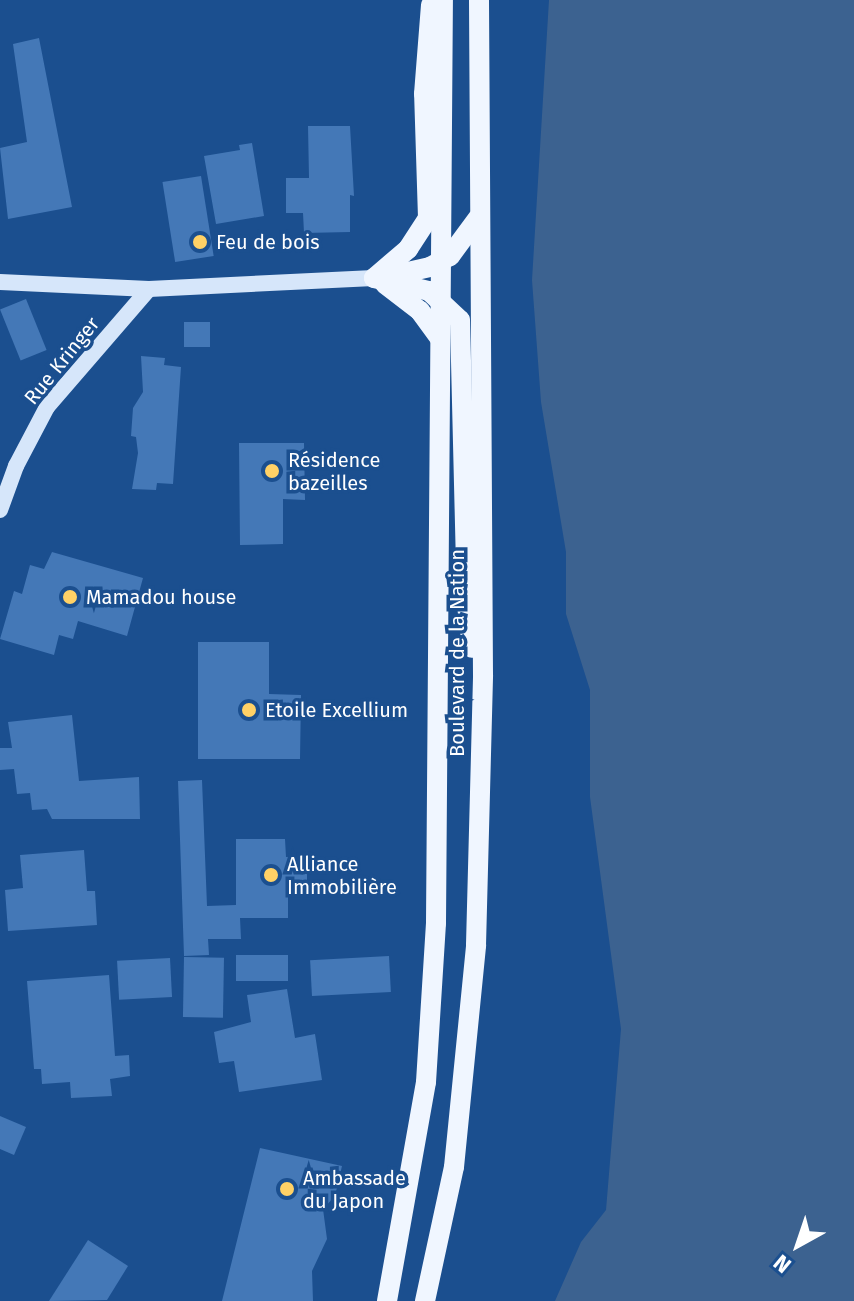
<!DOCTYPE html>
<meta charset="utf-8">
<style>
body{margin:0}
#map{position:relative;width:854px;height:1301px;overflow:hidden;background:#1b4f8f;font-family:"Fira Sans",sans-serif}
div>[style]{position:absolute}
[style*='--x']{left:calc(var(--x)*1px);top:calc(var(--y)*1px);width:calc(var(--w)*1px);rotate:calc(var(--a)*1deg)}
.water>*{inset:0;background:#3c6290}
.building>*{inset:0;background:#4478b7;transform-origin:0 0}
.secondary>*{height:16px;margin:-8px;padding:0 8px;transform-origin:8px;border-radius:8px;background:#d6e6fa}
.primary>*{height:20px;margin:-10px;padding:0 10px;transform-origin:10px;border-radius:10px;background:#f0f6ff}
.dots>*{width:22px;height:22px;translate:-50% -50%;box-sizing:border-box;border:4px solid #1b4f8f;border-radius:50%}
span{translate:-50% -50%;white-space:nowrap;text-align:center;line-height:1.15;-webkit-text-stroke:7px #1b4f8f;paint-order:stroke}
.poi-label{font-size:20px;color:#fff}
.left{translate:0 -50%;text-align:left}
.street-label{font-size:20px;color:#fff}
.north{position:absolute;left:758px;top:1205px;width:80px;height:80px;-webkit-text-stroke:6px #1b4f8f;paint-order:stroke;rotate:220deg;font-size:22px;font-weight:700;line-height:32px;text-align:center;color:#fff}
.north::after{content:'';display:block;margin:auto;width:28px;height:36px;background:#fff;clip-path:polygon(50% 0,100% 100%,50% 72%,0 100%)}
</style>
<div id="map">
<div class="water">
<i style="clip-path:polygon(549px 0,854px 0,854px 1301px,555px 1301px,581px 1242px,606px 1210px,621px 1029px,590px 797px,590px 690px,566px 614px,566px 552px,541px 402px,532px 280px)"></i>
</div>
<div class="building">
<i style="clip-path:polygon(39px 38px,72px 207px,8px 219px,0 148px,27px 142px,13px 44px)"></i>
<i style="clip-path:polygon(308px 126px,350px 126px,354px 196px,350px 195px,350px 232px,304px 233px,303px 213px,286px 213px,286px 178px,309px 178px)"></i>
<i style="clip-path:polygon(252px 143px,264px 216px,216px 224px,204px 156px,240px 150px,239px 145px)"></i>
<i style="left:201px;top:176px;width:81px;height:39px;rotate:81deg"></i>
<i style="left:26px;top:299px;width:55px;height:28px;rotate:68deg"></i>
<i style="left:184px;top:322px;width:26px;height:25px"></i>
<i style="clip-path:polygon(141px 356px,165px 358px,164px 365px,181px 367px,173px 484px,157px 483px,156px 490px,132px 489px,138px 453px,136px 437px,131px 436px,133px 408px,143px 392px)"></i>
<i style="clip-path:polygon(239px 443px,304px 443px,305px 500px,283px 499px,283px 544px,240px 545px)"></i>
<i style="clip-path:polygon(52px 552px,143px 578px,127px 636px,78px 621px,73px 639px,59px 635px,54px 655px,0 639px,14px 591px,22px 594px,30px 565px,44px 569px)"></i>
<i style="clip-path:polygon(198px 642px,269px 642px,269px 694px,301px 695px,300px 759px,198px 759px)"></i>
<i style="clip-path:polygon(72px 715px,79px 781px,139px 777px,140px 819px,52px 819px,47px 809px,32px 810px,30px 793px,17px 794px,14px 769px,0 770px,0 748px,12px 748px,8px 722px)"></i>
<i style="clip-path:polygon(202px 780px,207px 906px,236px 905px,236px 839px,285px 839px,286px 857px,307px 856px,307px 882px,288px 881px,288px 918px,240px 918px,241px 939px,208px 939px,209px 955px,184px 956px,178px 781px)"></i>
<i style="clip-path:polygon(84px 850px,87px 891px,95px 891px,97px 925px,8px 931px,5px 890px,23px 888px,20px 855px)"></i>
<i style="left:236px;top:955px;width:52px;height:26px"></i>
<i style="left:389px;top:956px;width:36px;height:79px;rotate:87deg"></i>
<i style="left:184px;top:957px;width:40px;height:60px;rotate:1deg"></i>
<i style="left:170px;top:958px;width:39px;height:53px;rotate:87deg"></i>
<i style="clip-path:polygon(109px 975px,115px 1056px,129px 1055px,130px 1076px,110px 1079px,112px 1096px,71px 1098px,70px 1082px,42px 1084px,41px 1069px,34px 1069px,27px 981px)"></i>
<i style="clip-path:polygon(287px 989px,295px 1038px,315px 1034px,322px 1080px,239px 1092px,234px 1061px,219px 1063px,214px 1032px,251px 1022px,247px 995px)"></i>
<i style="clip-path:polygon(0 1116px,26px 1127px,14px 1155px,0 1149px)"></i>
<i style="clip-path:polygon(260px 1148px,342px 1166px,335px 1196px,323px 1209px,327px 1239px,312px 1271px,313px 1301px,222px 1301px)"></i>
<i style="clip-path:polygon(88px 1240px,128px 1266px,107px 1300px,49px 1301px)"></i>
</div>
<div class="secondary">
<i style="--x:0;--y:282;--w:149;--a:2.7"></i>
<i style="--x:149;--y:289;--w:225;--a:-2.8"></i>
<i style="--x:0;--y:510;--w:47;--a:-70"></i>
<i style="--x:16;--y:466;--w:67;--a:-62.3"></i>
<i style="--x:47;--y:407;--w:156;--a:-49.2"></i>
</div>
<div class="primary">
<i style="--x:390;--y:276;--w:41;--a:-12.7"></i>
<i style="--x:430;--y:267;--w:23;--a:-29"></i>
<i style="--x:450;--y:256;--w:47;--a:-53.6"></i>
<i style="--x:374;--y:278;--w:57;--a:13.3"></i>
<i style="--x:429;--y:291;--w:42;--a:43.1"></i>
<i style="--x:460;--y:320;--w:285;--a:88.6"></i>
<i style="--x:467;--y:605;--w:43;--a:83.4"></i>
<i style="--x:374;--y:278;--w:45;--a:-40.5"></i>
<i style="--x:408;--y:249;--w:37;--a:-57"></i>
<i style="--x:428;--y:218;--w:124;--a:-91.8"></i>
<i style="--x:424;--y:94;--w:89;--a:-85.5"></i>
<i style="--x:385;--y:284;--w:44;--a:37.6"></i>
<i style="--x:420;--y:311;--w:32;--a:54"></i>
<i style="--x:387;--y:1301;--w:222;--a:-79.9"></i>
<i style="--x:426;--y:1082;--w:159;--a:-86.4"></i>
<i style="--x:436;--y:923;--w:923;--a:-89.57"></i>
<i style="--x:425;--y:1301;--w:137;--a:-77.8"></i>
<i style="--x:454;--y:1167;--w:223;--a:-84.3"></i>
<i style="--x:476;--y:945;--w:270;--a:-88.5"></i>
<i style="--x:483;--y:675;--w:675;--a:-90.34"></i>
</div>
<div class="dots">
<i style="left:200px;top:242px;background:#ffd166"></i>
<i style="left:272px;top:471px;background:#ffd166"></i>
<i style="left:70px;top:597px;background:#ffd166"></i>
<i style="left:249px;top:710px;background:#ffd166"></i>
<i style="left:271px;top:875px;background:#ffd166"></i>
<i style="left:287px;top:1189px;background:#ffd166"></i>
</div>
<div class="poi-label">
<span class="left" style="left:216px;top:242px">Feu de bois</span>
<span class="left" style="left:288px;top:472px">Résidence<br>bazeilles</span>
<span class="left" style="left:86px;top:597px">Mamadou house</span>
<span class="left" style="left:265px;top:710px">Etoile Excellium</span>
<span class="left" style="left:287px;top:876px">Alliance<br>Immobilière</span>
<span class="left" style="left:303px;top:1190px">Ambassade<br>du Japon</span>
</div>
<div class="street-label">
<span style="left:62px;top:361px;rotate:-51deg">Rue Kringer</span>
<span style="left:457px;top:653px;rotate:-90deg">Boulevard de la Nation</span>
</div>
<div class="north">N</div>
</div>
